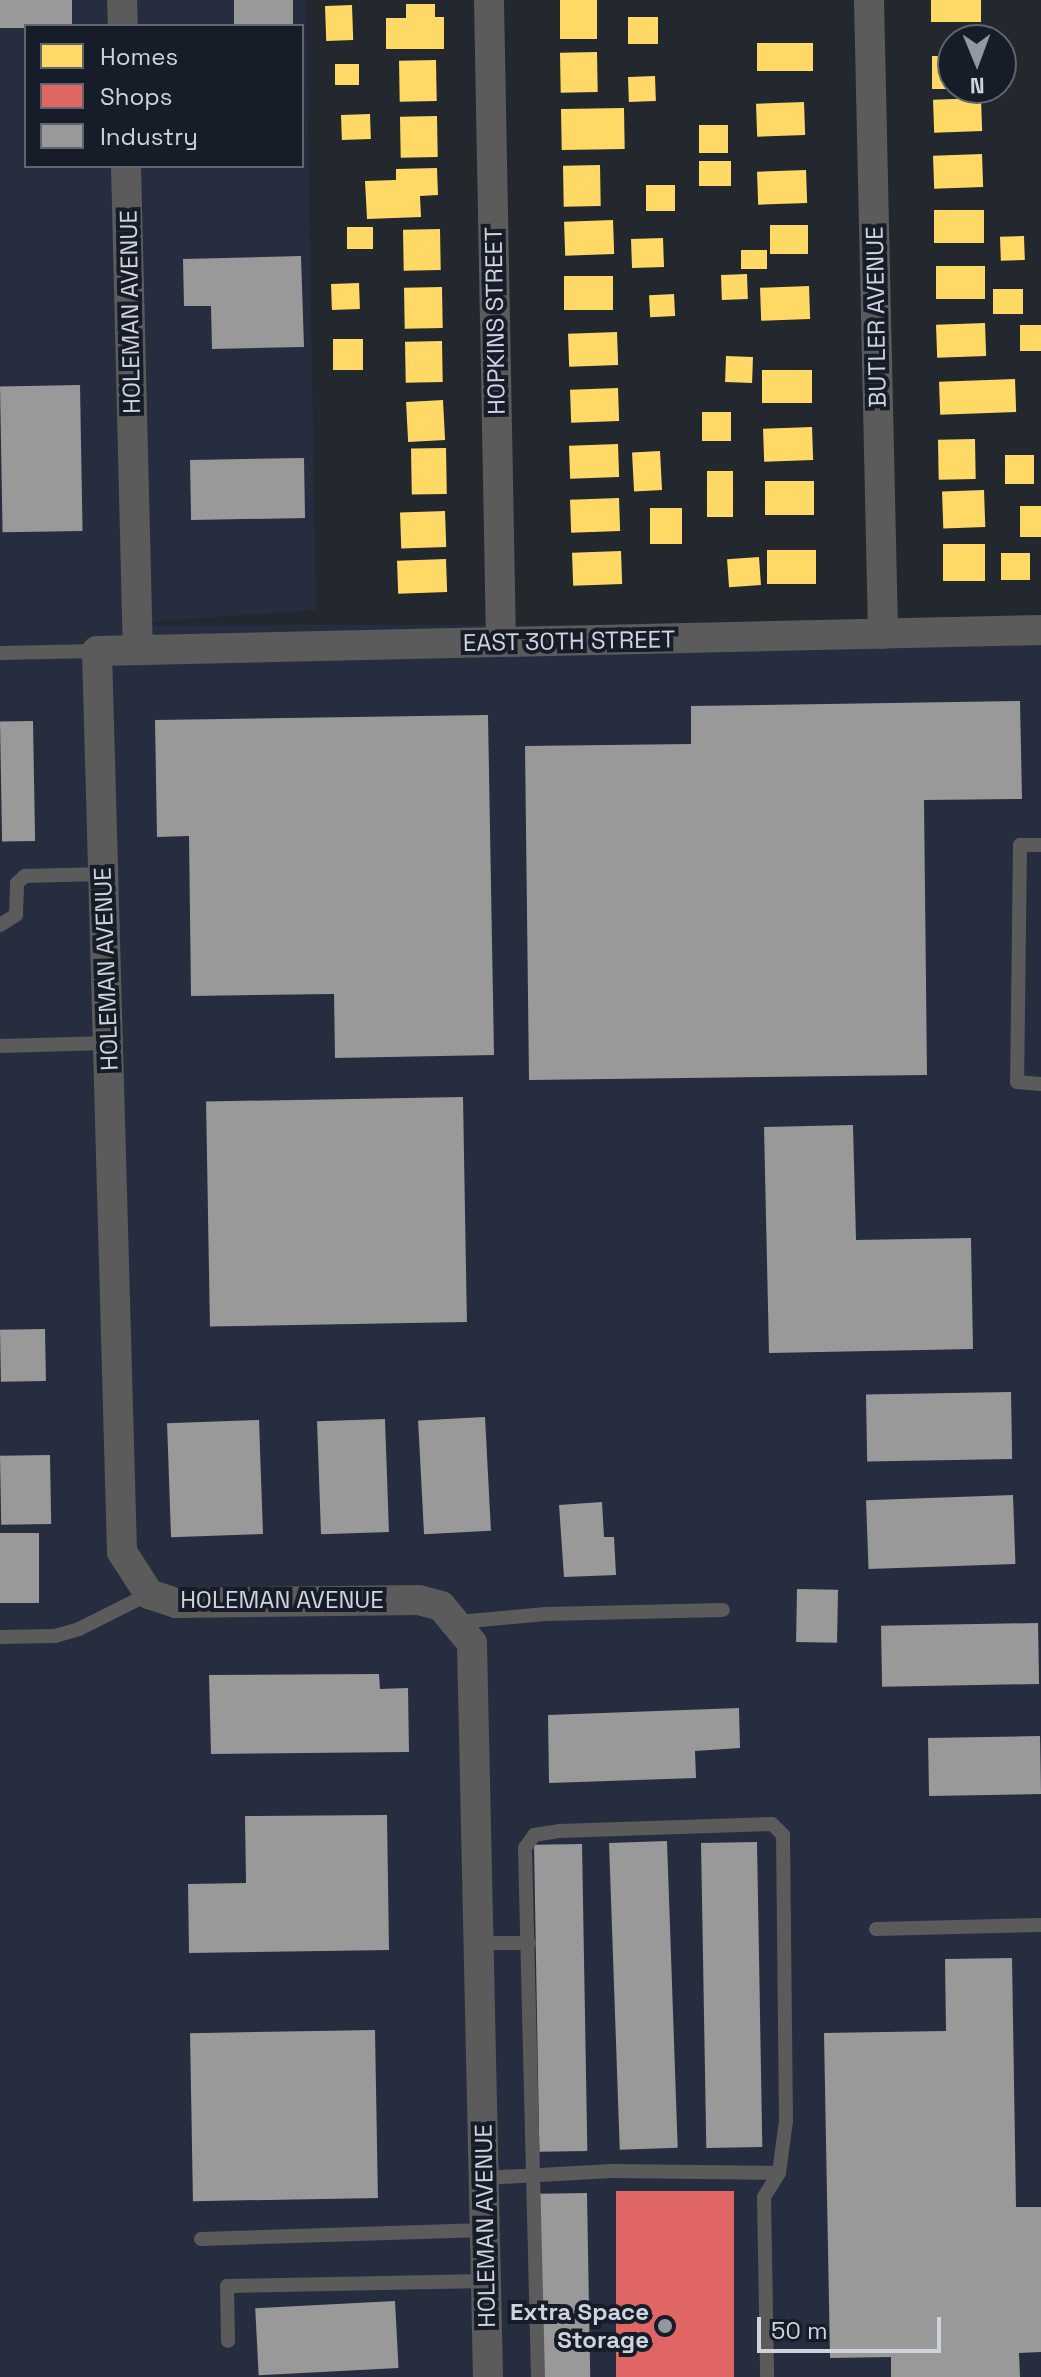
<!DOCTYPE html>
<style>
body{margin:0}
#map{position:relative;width:1041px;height:2377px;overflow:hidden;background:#23272e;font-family:"Space Grotesk",sans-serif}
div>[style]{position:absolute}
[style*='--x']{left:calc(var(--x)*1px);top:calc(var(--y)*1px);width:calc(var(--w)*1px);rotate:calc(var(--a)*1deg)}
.built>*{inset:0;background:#252d3e;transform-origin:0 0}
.homes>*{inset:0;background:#ffd966;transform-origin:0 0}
.shops>*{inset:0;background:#e06666;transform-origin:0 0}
.industry>*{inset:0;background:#999;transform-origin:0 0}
.service>*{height:14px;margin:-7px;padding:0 7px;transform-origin:7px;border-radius:7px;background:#5a5b5a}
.minor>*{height:30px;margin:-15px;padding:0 15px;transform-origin:15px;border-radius:15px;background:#5a5b5a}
.dots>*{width:22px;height:22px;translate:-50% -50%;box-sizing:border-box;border:4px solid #161c28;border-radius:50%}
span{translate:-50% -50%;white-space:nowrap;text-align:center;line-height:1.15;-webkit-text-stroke:8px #161c28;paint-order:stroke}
.street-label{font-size:24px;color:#cfd3dc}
.poi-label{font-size:24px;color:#cfd3dc;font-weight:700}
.right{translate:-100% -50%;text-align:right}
.legend{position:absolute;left:24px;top:24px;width:280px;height:144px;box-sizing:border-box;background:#161c28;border:2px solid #606570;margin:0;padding:10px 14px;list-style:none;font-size:24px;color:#cfd3dc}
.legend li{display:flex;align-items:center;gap:16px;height:40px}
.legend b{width:40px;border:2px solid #606570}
.north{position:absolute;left:937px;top:24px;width:80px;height:80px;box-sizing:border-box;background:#161c28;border:2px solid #606570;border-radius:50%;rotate:179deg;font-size:22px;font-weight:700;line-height:32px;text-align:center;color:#cfd3dc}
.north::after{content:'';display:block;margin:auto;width:28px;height:36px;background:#93979f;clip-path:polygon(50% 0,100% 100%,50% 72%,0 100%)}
.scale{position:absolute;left:757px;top:2317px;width:184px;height:36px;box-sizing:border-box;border:4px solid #cfd3dc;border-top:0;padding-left:10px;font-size:24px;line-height:28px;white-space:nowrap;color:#cfd3dc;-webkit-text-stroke:6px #161c28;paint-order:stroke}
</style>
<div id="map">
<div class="built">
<i style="clip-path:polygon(evenodd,0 0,306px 0,316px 610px,0 633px,0 0,26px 26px,302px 26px,302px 166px,26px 166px,26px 26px)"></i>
<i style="left:1041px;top:625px;width:1752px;height:1041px;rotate:90deg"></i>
</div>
<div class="homes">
<i style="left:560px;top:0;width:37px;height:39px"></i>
<i style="left:931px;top:0;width:50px;height:22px"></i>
<i style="clip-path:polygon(406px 4px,435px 4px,435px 17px,444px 17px,444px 49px,386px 49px,386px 18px,406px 18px)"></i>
<i style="left:352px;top:5px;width:35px;height:27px;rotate:88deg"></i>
<i style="left:628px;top:17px;width:30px;height:27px"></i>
<i style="left:757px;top:43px;width:56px;height:28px"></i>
<i style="left:597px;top:52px;width:40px;height:37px;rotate:89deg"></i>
<i style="left:932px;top:56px;width:21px;height:33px"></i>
<i style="left:436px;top:60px;width:41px;height:37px;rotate:89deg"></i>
<i style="left:335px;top:64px;width:24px;height:21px"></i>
<i style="left:655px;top:76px;width:25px;height:27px;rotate:88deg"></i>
<i style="left:981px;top:98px;width:33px;height:48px;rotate:88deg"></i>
<i style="left:804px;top:102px;width:33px;height:48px;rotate:88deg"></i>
<i style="left:624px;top:108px;width:41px;height:63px;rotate:89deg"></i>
<i style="left:370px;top:114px;width:25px;height:29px;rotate:88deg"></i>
<i style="left:437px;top:116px;width:41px;height:37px;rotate:89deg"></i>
<i style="left:699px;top:125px;width:29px;height:28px"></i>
<i style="left:982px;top:154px;width:33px;height:49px;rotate:88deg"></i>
<i style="left:699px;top:161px;width:32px;height:25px"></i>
<i style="left:600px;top:165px;width:41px;height:37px;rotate:89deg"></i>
<i style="clip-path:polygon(437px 168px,438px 195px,420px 196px,421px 217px,367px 219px,365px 181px,396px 180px,396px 169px)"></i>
<i style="left:806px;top:170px;width:33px;height:49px;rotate:88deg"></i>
<i style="left:646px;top:185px;width:29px;height:26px"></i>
<i style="left:984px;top:210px;width:33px;height:50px;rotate:90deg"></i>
<i style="left:613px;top:220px;width:34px;height:49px;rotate:88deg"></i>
<i style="left:770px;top:225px;width:38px;height:29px"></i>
<i style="left:347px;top:227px;width:26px;height:22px"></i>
<i style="left:440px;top:229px;width:41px;height:37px;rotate:89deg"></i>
<i style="left:1024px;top:236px;width:24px;height:24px;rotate:88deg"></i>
<i style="left:663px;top:238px;width:29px;height:32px;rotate:88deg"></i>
<i style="left:741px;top:250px;width:26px;height:19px"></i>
<i style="left:985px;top:266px;width:33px;height:49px;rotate:90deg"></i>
<i style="left:747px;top:274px;width:25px;height:26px;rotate:88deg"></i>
<i style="left:564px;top:276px;width:49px;height:34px"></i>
<i style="left:359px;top:283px;width:26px;height:28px;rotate:88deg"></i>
<i style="left:809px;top:286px;width:33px;height:49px;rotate:88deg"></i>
<i style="left:442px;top:287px;width:41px;height:38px;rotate:89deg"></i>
<i style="left:993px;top:289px;width:30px;height:25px"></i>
<i style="left:674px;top:294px;width:22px;height:25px;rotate:87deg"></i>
<i style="left:985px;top:323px;width:33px;height:49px;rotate:88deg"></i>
<i style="left:1041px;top:325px;width:26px;height:21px;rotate:90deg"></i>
<i style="left:617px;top:332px;width:33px;height:49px;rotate:88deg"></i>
<i style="left:333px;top:339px;width:30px;height:31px"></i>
<i style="left:442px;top:341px;width:41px;height:37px;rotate:89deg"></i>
<i style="left:726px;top:356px;width:27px;height:26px;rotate:2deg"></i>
<i style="left:812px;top:370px;width:33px;height:50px;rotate:90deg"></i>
<i style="left:1015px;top:379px;width:33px;height:76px;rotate:88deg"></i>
<i style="left:618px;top:388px;width:33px;height:48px;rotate:88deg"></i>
<i style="left:443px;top:400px;width:40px;height:37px;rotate:87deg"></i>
<i style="left:702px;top:412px;width:29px;height:29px"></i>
<i style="left:812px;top:427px;width:33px;height:49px;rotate:88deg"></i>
<i style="left:975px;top:439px;width:40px;height:37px;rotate:89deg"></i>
<i style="left:618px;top:444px;width:33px;height:49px;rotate:88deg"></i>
<i style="left:446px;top:448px;width:46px;height:35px;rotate:89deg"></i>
<i style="left:660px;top:451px;width:39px;height:28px;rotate:87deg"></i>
<i style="left:1005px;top:455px;width:29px;height:29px"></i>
<i style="left:707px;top:471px;width:26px;height:46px"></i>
<i style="left:765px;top:481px;width:49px;height:34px"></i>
<i style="left:984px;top:490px;width:37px;height:42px;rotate:88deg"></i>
<i style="left:619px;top:498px;width:33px;height:49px;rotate:88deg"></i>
<i style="left:1020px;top:506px;width:21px;height:31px"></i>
<i style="left:650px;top:508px;width:32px;height:36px"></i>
<i style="left:445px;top:511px;width:36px;height:45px;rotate:88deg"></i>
<i style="left:985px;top:544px;width:37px;height:42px;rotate:90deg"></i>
<i style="left:767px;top:550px;width:49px;height:34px"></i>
<i style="left:621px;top:551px;width:33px;height:49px;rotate:88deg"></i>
<i style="left:1001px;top:553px;width:29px;height:27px"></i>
<i style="left:759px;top:557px;width:28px;height:32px;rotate:86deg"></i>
<i style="left:446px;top:559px;width:33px;height:49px;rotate:88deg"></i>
</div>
<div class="shops">
<i style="left:734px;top:2191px;width:186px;height:118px;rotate:90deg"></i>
</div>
<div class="industry">
<i style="left:0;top:0;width:72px;height:28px"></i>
<i style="left:234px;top:0;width:59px;height:26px"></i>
<i style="clip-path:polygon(301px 256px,304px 347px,212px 349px,211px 306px,184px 306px,183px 259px)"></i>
<i style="left:80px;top:385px;width:146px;height:80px;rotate:89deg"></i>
<i style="left:304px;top:458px;width:60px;height:114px;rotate:89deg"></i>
<i style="clip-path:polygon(1020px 701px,1022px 799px,924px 800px,927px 1075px,529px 1080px,525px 746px,691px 744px,691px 706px)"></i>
<i style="clip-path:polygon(488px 715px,494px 1055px,335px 1058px,334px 994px,191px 996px,189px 836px,157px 837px,155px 720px)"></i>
<i style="left:33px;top:721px;width:120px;height:33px;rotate:89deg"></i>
<i style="left:463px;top:1097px;width:225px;height:257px;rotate:89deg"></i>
<i style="clip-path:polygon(853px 1125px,856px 1240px,971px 1238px,973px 1349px,769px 1353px,764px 1127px)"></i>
<i style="left:45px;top:1329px;width:52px;height:45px;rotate:89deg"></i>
<i style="left:1011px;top:1392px;width:67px;height:145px;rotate:89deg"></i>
<i style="left:485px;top:1417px;width:114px;height:67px;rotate:87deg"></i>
<i style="left:385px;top:1419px;width:113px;height:68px;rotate:88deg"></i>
<i style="left:259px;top:1420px;width:114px;height:92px;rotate:88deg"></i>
<i style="left:50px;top:1455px;width:69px;height:50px;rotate:89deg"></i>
<i style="left:1013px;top:1495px;width:69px;height:147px;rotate:88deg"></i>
<i style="clip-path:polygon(602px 1502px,604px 1537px,614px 1537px,616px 1575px,564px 1577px,559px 1505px)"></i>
<i style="left:0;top:1533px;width:39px;height:70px"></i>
<i style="left:797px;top:1589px;width:41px;height:53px;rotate:1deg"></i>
<i style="left:1038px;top:1623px;width:61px;height:157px;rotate:89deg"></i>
<i style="clip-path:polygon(379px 1674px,380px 1689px,408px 1688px,409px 1752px,211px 1754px,209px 1675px)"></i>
<i style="clip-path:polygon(739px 1708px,740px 1748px,695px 1751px,696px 1778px,549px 1783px,548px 1715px)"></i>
<i style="left:1040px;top:1736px;width:58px;height:112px;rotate:89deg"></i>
<i style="clip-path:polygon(387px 1815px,389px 1950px,189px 1953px,188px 1884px,246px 1883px,245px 1816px)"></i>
<i style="left:667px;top:1841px;width:307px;height:58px;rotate:88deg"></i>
<i style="left:757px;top:1842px;width:305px;height:56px;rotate:89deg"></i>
<i style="left:582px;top:1844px;width:307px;height:48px;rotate:89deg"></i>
<i style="clip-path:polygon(1012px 1958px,1016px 2207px,1041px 2207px,1041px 2352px,1019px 2353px,1020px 2377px,891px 2377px,891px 2357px,830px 2358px,824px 2033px,946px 2031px,945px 1959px)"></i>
<i style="left:375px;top:2030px;width:168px;height:185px;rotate:89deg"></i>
<i style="left:587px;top:2193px;width:184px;height:47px;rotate:89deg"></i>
<i style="left:395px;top:2301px;width:67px;height:140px;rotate:87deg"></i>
</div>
<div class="service">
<i style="--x:0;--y:653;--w:97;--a:-1.2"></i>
<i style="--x:1041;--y:845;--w:21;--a:180"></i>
<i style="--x:1020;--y:845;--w:237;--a:90.7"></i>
<i style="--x:1017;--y:1082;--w:24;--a:5"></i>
<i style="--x:0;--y:925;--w:19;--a:-32"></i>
<i style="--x:16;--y:915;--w:32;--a:-88"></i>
<i style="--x:17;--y:883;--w:11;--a:-41"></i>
<i style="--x:25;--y:876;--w:78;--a:-1.5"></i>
<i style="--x:0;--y:1046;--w:108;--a:-1.6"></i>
<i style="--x:459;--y:1622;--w:87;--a:-5.3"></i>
<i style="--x:546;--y:1614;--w:177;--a:-1.3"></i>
<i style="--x:0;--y:1637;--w:55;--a:-1"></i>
<i style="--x:55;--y:1636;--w:25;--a:-16"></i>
<i style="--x:79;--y:1629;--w:78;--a:-26.6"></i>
<i style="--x:876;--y:1929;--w:165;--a:-1.4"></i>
<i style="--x:478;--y:1943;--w:51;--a:0"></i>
<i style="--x:483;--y:2178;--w:129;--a:-3.1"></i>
<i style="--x:612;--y:2171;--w:167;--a:0.7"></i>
<i style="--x:201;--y:2239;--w:284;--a:-1.8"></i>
<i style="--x:228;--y:2341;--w:55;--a:-91"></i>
<i style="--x:227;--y:2286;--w:259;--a:-1.1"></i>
<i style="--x:538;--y:2377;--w:529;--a:-91.41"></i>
<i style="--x:525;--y:1848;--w:16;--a:-55"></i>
<i style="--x:534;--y:1835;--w:25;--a:-9"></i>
<i style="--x:559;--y:1831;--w:213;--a:-1.9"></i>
<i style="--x:772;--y:1824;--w:16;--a:45"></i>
<i style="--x:783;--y:1835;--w:286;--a:89.4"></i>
<i style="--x:786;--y:2121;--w:52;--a:97.7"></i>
<i style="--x:779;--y:2173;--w:28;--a:122"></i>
<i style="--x:764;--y:2197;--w:180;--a:89"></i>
</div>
<div class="minor">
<i style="--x:122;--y:0;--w:26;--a:88"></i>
<i style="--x:489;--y:0;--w:642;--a:88.93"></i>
<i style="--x:869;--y:0;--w:634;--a:88.73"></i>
<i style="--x:126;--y:166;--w:484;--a:88.6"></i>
<i style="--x:488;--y:2377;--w:734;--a:-91.25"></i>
<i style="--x:472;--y:1643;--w:48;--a:-130"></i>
<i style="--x:441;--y:1606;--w:23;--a:-165"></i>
<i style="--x:419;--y:1600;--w:243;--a:179.3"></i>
<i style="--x:176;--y:1603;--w:28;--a:-162"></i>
<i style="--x:149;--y:1594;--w:50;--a:-122.7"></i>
<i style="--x:122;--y:1552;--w:901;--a:-91.59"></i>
<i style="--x:97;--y:651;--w:944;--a:-1.27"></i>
</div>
<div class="dots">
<i style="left:665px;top:2326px;background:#93979f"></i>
</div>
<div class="street-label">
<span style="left:130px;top:312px;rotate:-91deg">HOLEMAN AVENUE</span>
<span style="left:876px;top:317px;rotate:-91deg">BUTLER AVENUE</span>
<span style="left:495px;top:321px;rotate:-91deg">HOPKINS STREET</span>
<span style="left:569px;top:641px;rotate:-1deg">EAST 30TH STREET</span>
<span style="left:106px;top:969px;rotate:-92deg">HOLEMAN AVENUE</span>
<span style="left:282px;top:1600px">HOLEMAN AVENUE</span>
<span style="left:485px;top:2226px;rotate:-91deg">HOLEMAN AVENUE</span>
</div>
<div class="poi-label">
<span class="right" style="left:649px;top:2326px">Extra Space<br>Storage</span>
</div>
<ul class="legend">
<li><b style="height:22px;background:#ffd966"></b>Homes</li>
<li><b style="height:22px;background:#e06666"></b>Shops</li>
<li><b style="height:22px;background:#999"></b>Industry</li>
</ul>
<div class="north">N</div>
<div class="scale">50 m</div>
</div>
